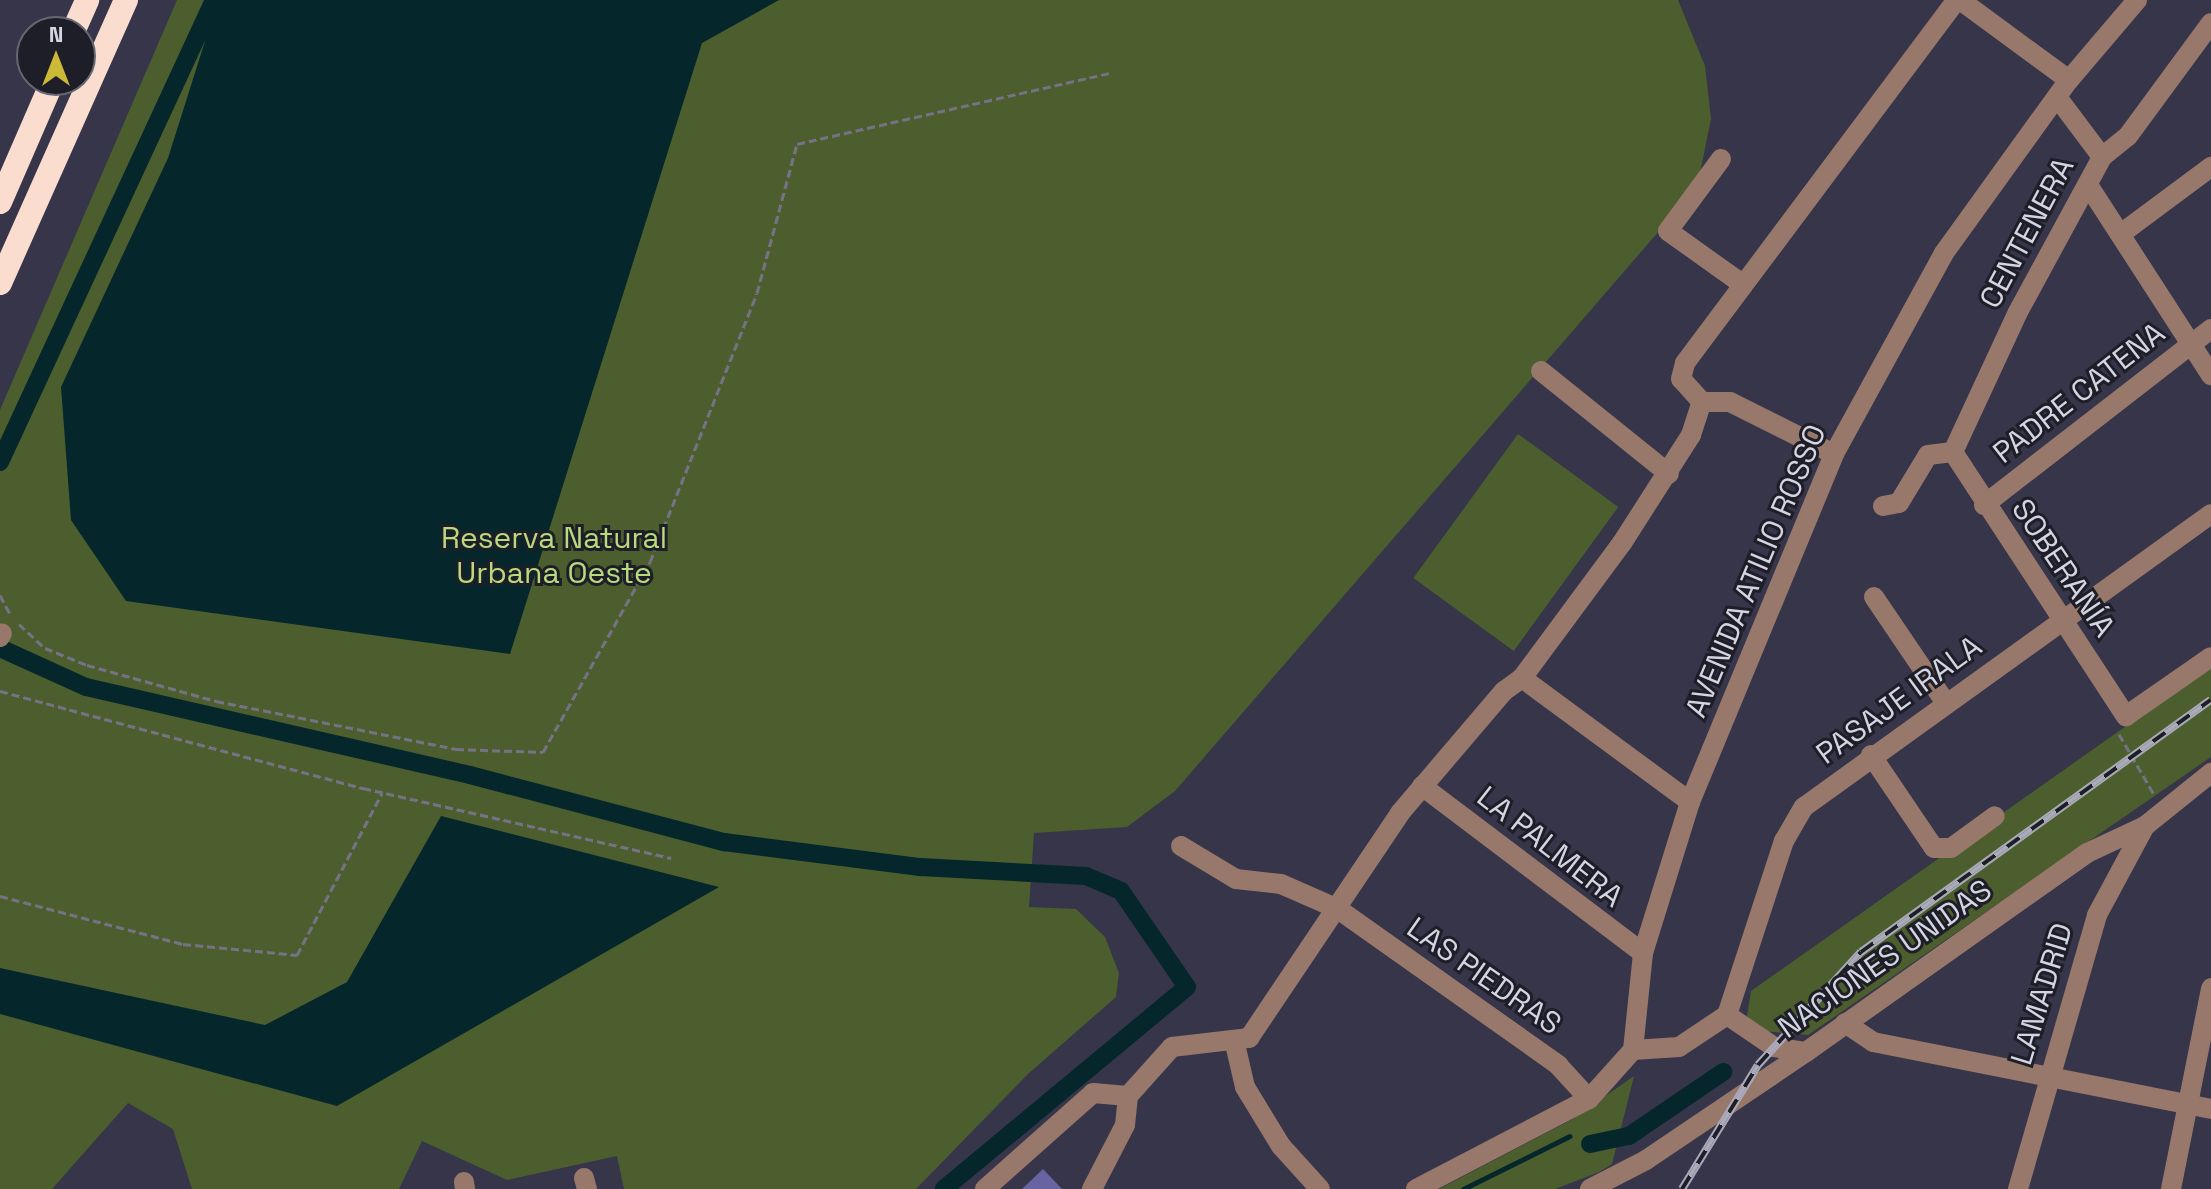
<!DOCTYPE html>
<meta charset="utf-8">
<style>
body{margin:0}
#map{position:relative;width:2211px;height:1189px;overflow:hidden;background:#36354a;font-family:"Space Grotesk",sans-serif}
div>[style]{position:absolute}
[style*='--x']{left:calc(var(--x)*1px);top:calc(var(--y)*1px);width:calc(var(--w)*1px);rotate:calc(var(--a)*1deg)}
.green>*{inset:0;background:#4c5e2e;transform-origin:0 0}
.water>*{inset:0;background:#05272c}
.stream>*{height:5px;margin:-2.5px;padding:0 2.5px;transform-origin:2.5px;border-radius:2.5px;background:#05272c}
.canal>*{height:18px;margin:-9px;padding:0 9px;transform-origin:9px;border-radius:9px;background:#05272c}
.building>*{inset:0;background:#6863a1}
.path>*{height:3px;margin-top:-1.5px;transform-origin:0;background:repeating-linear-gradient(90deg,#747385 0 8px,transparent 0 12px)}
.minor>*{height:20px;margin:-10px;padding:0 10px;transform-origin:10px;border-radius:10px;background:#97786b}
.highway>*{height:24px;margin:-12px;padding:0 12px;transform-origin:12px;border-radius:12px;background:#fbddcf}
.rail>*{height:8px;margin-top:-4px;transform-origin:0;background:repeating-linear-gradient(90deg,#1e1e28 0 15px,#aaaaba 0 30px);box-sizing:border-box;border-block:2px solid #aaaaba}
span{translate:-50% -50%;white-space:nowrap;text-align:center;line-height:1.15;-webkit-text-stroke:6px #1e1e28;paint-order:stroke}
.street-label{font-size:30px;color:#d4d4e2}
.park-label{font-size:30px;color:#b6da7c}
.north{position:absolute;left:16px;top:16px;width:80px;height:80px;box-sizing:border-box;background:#1e1e28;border:2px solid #676772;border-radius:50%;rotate:0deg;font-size:22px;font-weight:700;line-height:32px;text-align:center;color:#d4d4e2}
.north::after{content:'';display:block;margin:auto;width:28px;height:36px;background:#cdb938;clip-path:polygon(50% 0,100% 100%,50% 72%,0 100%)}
</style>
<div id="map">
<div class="green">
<i style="clip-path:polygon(177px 0,1678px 0,1705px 66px,1711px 119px,1699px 178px,1679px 208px,1175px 791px,1127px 827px,1034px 833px,1029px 907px,1076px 909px,1105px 937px,1119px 973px,1116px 997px,1028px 1074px,916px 1189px,624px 1189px,617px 1156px,507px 1180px,422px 1141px,399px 1189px,192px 1189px,173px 1129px,128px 1103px,52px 1189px,0 1189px,0 410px)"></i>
<i style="left:1518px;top:434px;width:124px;height:178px;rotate:36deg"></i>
<i style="clip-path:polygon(2211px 666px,2211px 757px,1808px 1035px,1762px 1031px,1747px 1016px,1751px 991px)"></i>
<i style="clip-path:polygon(1634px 1076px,1612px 1164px,1599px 1172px,1555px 1189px,1439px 1189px,1571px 1120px)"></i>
</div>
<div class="water">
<i style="clip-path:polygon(218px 0,779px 0,702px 43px,510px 654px,126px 601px,71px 520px,61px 387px,168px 158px)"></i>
<i style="clip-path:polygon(441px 816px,719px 887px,337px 1106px,0 1014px,0 968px,265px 1025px,347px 982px)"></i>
</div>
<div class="stream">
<i style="--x:1463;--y:1189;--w:119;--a:-26.4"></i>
</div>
<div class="canal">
<i style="--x:0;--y:462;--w:509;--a:-65.15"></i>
<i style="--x:0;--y:648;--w:94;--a:24.4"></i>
<i style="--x:86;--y:687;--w:394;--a:12.9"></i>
<i style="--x:470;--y:775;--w:263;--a:14.8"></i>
<i style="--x:724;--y:842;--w:198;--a:7.3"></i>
<i style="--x:920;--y:867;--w:166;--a:3.1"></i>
<i style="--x:1086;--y:876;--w:38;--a:23"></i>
<i style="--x:1121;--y:891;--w:116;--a:55.5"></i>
<i style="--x:1187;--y:987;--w:316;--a:140.3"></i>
<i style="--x:1590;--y:1144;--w:40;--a:-12"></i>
<i style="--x:1629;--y:1136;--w:114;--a:-34.2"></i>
</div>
<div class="building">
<i style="clip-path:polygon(1043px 1169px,1062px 1189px,1022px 1189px)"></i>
</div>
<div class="path">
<i style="--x:0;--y:595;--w:24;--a:62"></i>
<i style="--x:19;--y:624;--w:35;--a:43"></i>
<i style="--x:45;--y:648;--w:45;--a:22"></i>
<i style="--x:87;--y:665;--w:134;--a:15.6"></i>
<i style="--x:216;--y:701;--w:245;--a:11.3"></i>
<i style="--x:456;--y:749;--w:87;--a:2"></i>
<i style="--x:543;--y:752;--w:218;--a:-60.6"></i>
<i style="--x:650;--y:562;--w:289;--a:-68.3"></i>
<i style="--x:757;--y:293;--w:154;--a:-75"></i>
<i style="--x:797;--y:144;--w:320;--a:-12.8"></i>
<i style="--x:0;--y:691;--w:376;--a:15"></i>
<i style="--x:363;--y:788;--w:316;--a:12.8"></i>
<i style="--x:2119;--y:734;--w:72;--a:59.9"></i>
<i style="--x:0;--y:896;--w:189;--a:14.7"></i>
<i style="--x:183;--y:944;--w:115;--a:5.5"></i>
<i style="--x:297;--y:955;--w:183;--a:-62.3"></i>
</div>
<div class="minor">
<i style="--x:1960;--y:0;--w:135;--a:36.3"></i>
<i style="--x:2057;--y:97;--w:75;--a:53.1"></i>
<i style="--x:1721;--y:159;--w:89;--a:126.4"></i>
<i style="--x:1668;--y:231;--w:90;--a:35.5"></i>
<i style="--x:2090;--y:188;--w:223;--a:57.1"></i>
<i style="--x:2122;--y:233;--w:111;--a:-36.6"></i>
<i style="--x:1541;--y:371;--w:164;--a:38.8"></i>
<i style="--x:1702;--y:402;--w:31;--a:-132"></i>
<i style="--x:1681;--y:379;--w:16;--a:-76"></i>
<i style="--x:1685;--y:363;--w:454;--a:-53.2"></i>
<i style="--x:1702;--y:402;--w:28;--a:0"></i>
<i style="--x:1730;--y:402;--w:116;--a:26.6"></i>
<i style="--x:1953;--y:452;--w:154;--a:-65.1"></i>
<i style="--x:2018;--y:312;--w:176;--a:-61.5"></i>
<i style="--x:2102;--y:157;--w:33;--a:-39"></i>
<i style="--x:2128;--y:136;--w:140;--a:-53.7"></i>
<i style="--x:1953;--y:452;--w:316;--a:56.8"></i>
<i style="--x:2126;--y:716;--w:103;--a:-34.8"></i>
<i style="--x:1984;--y:505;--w:287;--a:-37.8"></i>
<i style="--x:1883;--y:506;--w:16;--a:-11"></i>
<i style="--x:1899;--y:503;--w:56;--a:-58.9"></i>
<i style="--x:1928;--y:455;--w:25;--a:-7"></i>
<i style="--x:1874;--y:597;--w:127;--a:55.9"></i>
<i style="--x:0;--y:637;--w:4;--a:-63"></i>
<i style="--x:1522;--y:678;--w:209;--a:36.4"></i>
<i style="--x:1871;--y:755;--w:112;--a:55.9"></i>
<i style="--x:1934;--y:848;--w:17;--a:0"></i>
<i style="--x:1951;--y:848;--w:54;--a:-36"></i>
<i style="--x:1422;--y:786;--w:277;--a:37.1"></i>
<i style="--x:1181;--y:846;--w:64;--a:31"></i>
<i style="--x:1236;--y:879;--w:45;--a:6.3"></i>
<i style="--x:1281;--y:884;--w:62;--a:23.7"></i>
<i style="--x:1338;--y:909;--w:270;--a:35.3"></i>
<i style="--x:1558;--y:1065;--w:46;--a:47.6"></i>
<i style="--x:1727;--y:1015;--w:183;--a:-71.9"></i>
<i style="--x:1784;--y:841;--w:39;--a:-60"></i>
<i style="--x:1804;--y:807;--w:501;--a:-35.75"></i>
<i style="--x:1727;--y:1015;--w:57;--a:34.2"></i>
<i style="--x:1774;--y:1047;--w:32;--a:9"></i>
<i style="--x:1845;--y:1023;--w:34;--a:34"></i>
<i style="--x:1873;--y:1042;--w:345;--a:11.2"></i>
<i style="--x:1235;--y:1044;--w:44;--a:76.9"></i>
<i style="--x:1245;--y:1087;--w:69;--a:58.6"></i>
<i style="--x:1281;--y:1146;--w:58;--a:47.8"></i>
<i style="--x:1633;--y:1050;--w:98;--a:-84.1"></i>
<i style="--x:1643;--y:953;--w:158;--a:-72.7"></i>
<i style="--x:1690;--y:802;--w:377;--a:-67.5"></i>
<i style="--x:1834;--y:454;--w:229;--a:-61.3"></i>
<i style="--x:1944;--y:253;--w:213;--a:-54.2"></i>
<i style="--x:2069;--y:80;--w:105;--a:-49.6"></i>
<i style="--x:1633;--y:1050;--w:46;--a:-3.7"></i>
<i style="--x:1679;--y:1047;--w:58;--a:-33.7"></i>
<i style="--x:584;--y:1178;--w:11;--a:75"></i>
<i style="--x:464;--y:1182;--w:7;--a:82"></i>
<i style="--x:985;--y:1189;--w:144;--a:-41.6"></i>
<i style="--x:1093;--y:1093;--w:35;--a:5"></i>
<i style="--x:1128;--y:1096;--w:66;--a:-48.1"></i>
<i style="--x:1172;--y:1047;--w:78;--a:-6.7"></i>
<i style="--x:1249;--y:1038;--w:271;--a:-56.1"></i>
<i style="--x:1400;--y:813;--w:160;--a:-49.6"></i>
<i style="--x:1504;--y:691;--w:22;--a:-36"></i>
<i style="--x:1522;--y:678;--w:168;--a:-53.5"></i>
<i style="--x:1622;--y:543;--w:128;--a:-57.4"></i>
<i style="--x:1691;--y:435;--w:35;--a:-72"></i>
<i style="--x:1092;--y:1189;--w:72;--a:-62.7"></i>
<i style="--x:1125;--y:1125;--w:29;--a:-84"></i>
<i style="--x:1416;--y:1189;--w:195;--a:-27.5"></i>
<i style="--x:1589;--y:1099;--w:66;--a:-48.1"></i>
<i style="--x:1590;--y:1189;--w:63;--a:-27.4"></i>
<i style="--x:1646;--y:1160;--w:193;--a:-34"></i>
<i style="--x:1806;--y:1052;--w:344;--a:-35.3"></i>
<i style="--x:2087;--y:853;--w:64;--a:-25"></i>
<i style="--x:2145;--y:826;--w:85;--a:-38.8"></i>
<i style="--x:2018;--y:1189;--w:285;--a:-73.9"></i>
<i style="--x:2097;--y:915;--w:101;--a:-61.7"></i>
<i style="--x:2171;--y:1189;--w:205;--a:-78.7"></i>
</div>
<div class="highway">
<i style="--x:73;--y:32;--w:35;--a:-66"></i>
<i style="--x:0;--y:202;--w:133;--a:-66.5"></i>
<i style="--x:0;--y:283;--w:310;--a:-66"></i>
</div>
<div class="rail">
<i style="--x:1682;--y:1189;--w:145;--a:-58.5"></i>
<i style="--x:1758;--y:1065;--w:153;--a:-47.7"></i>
<i style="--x:1861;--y:952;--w:431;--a:-35.8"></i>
</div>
<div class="street-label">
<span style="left:2027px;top:233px;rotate:-62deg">CENTENERA</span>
<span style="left:2079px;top:393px;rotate:-38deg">PADRE CATENA</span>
<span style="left:2063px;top:568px;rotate:56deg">SOBERANÍA</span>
<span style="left:1756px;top:571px;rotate:-67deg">AVENIDA ATILIO ROSSO</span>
<span style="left:1899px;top:700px;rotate:-36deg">PASAJE IRALA</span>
<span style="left:1550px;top:847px;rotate:38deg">LA PALMERA</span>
<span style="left:1885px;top:959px;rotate:-35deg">NACIONES UNIDAS</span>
<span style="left:1484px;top:976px;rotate:35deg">LAS PIEDRAS</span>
<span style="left:2042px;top:994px;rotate:-73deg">LAMADRID</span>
</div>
<div class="park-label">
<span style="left:554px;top:555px">Reserva Natural<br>Urbana Oeste</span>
</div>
<div class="north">N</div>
</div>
